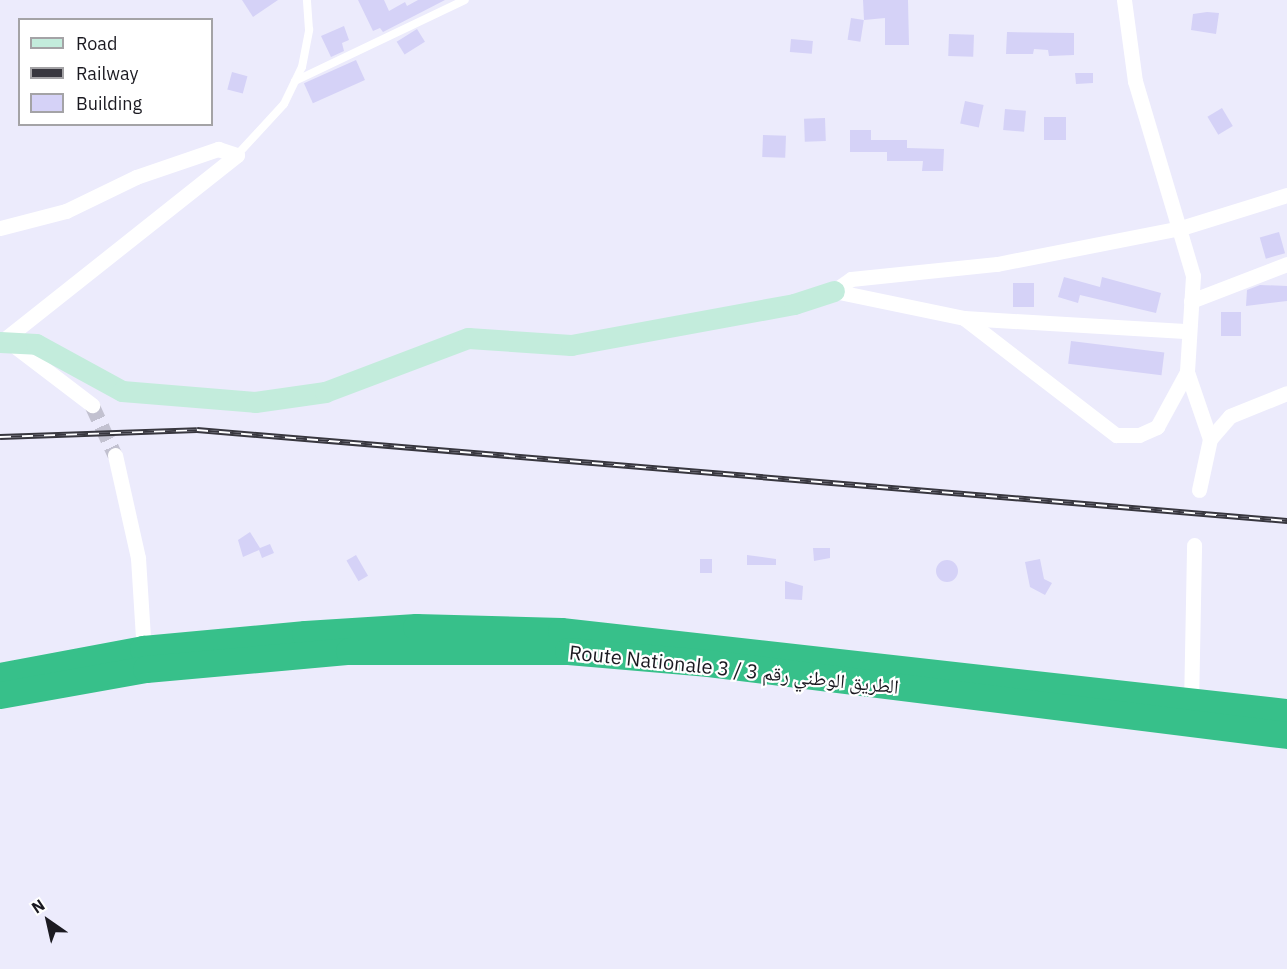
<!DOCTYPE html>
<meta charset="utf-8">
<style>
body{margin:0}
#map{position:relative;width:1287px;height:969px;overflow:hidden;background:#ecebfc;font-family:"IBM Plex Sans","Noto Naskh Arabic",sans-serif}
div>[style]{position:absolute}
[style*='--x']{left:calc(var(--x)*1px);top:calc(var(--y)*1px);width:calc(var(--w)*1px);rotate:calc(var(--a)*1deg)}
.building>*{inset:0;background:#d5d2f7;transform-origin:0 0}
.round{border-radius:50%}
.street-tunnel>*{height:15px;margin-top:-7.5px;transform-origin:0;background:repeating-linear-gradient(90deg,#c2c1d0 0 15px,transparent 0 23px)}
.lane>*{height:8px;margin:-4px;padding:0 4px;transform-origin:4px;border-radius:4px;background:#fff}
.street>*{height:15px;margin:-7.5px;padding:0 7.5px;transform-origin:7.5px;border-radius:7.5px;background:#fff}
.secondary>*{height:21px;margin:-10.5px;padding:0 10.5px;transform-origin:10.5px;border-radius:10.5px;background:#c3ecdc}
.highway>*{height:27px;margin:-13.5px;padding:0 13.5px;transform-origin:13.5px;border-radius:13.5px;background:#37c08a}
.rail>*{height:6px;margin-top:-3px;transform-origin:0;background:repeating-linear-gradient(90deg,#fff 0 11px,#38373f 0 22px);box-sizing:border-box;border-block:2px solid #38373f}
span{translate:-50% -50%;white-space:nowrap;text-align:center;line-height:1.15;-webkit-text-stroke:4.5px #fff;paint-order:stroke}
.street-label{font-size:20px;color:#1b1a21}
.legend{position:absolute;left:18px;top:18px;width:195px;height:108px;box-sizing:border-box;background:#fff;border:2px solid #a4a3a6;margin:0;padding:8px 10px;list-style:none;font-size:18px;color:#1b1a21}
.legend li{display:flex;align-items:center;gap:12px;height:30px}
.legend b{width:30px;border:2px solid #a4a3a6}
.north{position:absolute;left:18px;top:891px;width:60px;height:60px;-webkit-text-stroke:4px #fff;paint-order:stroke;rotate:326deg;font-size:16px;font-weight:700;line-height:24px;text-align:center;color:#1b1a21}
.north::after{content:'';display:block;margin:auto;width:21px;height:27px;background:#1b1a21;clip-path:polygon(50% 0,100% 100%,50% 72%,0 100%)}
</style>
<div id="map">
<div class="building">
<i style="clip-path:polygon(242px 0,278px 0,253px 17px)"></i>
<i style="clip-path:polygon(358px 0,384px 0,389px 11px,405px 2px,407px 6px,418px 0,445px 0,383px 32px,380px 28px,373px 31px)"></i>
<i style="clip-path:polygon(863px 0,908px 0,909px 45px,885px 45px,885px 18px,864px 20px)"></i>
<i style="clip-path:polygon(1207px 12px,1219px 13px,1216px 34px,1191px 30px,1193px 14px)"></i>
<i style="left:851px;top:18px;width:13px;height:22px;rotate:9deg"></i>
<i style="clip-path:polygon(344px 26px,349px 40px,342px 43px,344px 51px,331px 57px,321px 36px)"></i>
<i style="left:417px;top:29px;width:15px;height:24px;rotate:58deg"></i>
<i style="clip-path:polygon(1007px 32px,1074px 33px,1074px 55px,1049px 56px,1048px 50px,1034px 49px,1033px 54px,1006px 54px)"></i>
<i style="left:949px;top:34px;width:25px;height:22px;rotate:2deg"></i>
<i style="left:791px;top:39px;width:22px;height:13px;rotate:5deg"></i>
<i style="left:356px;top:60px;width:22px;height:57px;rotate:66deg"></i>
<i style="left:232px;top:72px;width:16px;height:18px;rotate:15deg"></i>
<i style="clip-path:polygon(1075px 73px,1093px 73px,1093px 83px,1076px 84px)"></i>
<i style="left:965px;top:101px;width:19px;height:23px;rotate:12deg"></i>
<i style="left:1222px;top:108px;width:21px;height:17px;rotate:59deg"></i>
<i style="left:1005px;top:109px;width:21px;height:21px;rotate:5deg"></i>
<i style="left:1044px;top:117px;width:22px;height:23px"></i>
<i style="left:825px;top:118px;width:23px;height:21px;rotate:88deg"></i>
<i style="clip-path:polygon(850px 130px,871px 130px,871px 140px,907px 140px,907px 148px,944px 149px,943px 171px,922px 171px,923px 161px,887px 161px,887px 152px,850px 152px)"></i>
<i style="left:763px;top:135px;width:23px;height:22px;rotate:2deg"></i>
<i style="left:1279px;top:232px;width:22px;height:20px;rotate:74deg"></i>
<i style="clip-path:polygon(1064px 277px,1100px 287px,1102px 277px,1161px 293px,1156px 313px,1080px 295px,1078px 303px,1058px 297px)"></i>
<i style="left:1013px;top:283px;width:21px;height:24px"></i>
<i style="clip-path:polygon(1260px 285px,1287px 286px,1287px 301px,1246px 306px,1247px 290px)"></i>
<i style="left:1241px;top:312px;width:24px;height:20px;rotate:90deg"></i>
<i style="left:1071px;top:341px;width:94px;height:23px;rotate:7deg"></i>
<i style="clip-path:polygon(250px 532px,260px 548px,270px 544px,274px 553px,262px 558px,259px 550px,243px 557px,238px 540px)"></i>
<i style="clip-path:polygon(813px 548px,830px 548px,830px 558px,814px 561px)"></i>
<i style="left:356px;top:555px;width:24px;height:11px;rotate:60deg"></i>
<i style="clip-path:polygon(747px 555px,776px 559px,776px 565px,747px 565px)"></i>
<i style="left:700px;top:559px;width:12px;height:14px"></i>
<i style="clip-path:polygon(1040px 559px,1044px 579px,1052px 583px,1045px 595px,1030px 587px,1025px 562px)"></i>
<i class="round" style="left:936px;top:560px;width:22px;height:22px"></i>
<i style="clip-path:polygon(785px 581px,803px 586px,802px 600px,785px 599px)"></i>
</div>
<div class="street-tunnel">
<i style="--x:92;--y:405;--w:55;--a:65.3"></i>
</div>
<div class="lane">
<i style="--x:295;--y:81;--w:188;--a:-25.5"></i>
<i style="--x:237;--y:155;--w:69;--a:-47.3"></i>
<i style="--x:284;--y:104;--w:41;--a:-64.1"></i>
<i style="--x:302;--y:67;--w:38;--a:-79"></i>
<i style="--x:309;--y:30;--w:30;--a:-94"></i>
</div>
<div class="street">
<i style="--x:1124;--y:0;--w:82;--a:82.3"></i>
<i style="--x:1135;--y:81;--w:203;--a:73.4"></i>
<i style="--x:1193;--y:276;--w:96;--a:93.6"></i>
<i style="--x:1187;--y:372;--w:71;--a:71.1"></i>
<i style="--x:1210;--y:439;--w:52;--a:102.2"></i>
<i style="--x:0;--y:228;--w:68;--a:-14.4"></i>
<i style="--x:66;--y:211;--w:78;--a:-25.9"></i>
<i style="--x:136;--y:177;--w:87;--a:-18.9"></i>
<i style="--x:218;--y:149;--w:20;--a:18"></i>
<i style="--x:237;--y:155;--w:296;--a:141.6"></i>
<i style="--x:834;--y:291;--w:21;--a:-35"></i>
<i style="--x:851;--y:279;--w:147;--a:-5.9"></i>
<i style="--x:997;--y:264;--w:187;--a:-11.1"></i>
<i style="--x:1181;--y:228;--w:111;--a:-17.3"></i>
<i style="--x:834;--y:291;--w:133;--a:11.7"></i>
<i style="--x:964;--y:318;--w:221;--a:3.4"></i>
<i style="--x:1191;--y:301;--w:103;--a:-21.1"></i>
<i style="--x:964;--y:318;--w:192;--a:37.6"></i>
<i style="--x:1116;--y:435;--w:23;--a:0"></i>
<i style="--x:1139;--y:435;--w:20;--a:-24"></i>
<i style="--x:1157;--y:427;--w:63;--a:-61.4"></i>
<i style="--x:8;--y:341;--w:106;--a:37.3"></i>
<i style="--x:1210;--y:439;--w:30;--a:-49"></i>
<i style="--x:1230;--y:416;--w:61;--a:-22"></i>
<i style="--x:115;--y:455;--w:106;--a:77.4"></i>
<i style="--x:138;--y:558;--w:96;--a:86.4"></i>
<i style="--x:1191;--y:706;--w:161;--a:-88.9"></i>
</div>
<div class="secondary">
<i style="--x:0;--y:342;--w:36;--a:3"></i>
<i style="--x:36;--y:344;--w:98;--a:28.7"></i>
<i style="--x:122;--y:391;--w:133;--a:4.7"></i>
<i style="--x:255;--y:402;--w:71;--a:-8.1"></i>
<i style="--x:325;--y:392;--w:153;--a:-20.7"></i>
<i style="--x:468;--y:338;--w:103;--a:3.9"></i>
<i style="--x:571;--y:345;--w:227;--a:-10.4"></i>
<i style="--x:794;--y:304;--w:42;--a:-18"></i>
</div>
<div class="highway">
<i style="--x:0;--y:676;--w:146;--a:-10.7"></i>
<i style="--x:143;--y:649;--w:163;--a:-5.3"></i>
<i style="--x:305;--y:634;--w:111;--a:-3.6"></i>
<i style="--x:416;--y:627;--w:145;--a:1.6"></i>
<i style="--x:561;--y:631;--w:731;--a:6.37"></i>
<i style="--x:0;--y:695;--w:148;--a:-10.1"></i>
<i style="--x:146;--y:669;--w:204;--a:-5.1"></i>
<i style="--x:349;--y:651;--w:219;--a:0"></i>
<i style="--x:568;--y:651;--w:141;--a:4.9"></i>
<i style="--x:708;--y:663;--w:583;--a:7.09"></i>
</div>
<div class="rail">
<i style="--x:0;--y:437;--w:197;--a:-2"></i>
<i style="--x:197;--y:430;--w:1094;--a:4.77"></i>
</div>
<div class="street-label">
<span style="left:734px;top:669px;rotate:6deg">Route Nationale 3 / الطريق الوطني رقم 3</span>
</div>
<ul class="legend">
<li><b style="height:8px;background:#c3ecdc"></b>Road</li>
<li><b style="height:8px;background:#38373f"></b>Railway</li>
<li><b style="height:16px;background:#d5d2f7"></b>Building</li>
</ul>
<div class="north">N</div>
</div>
